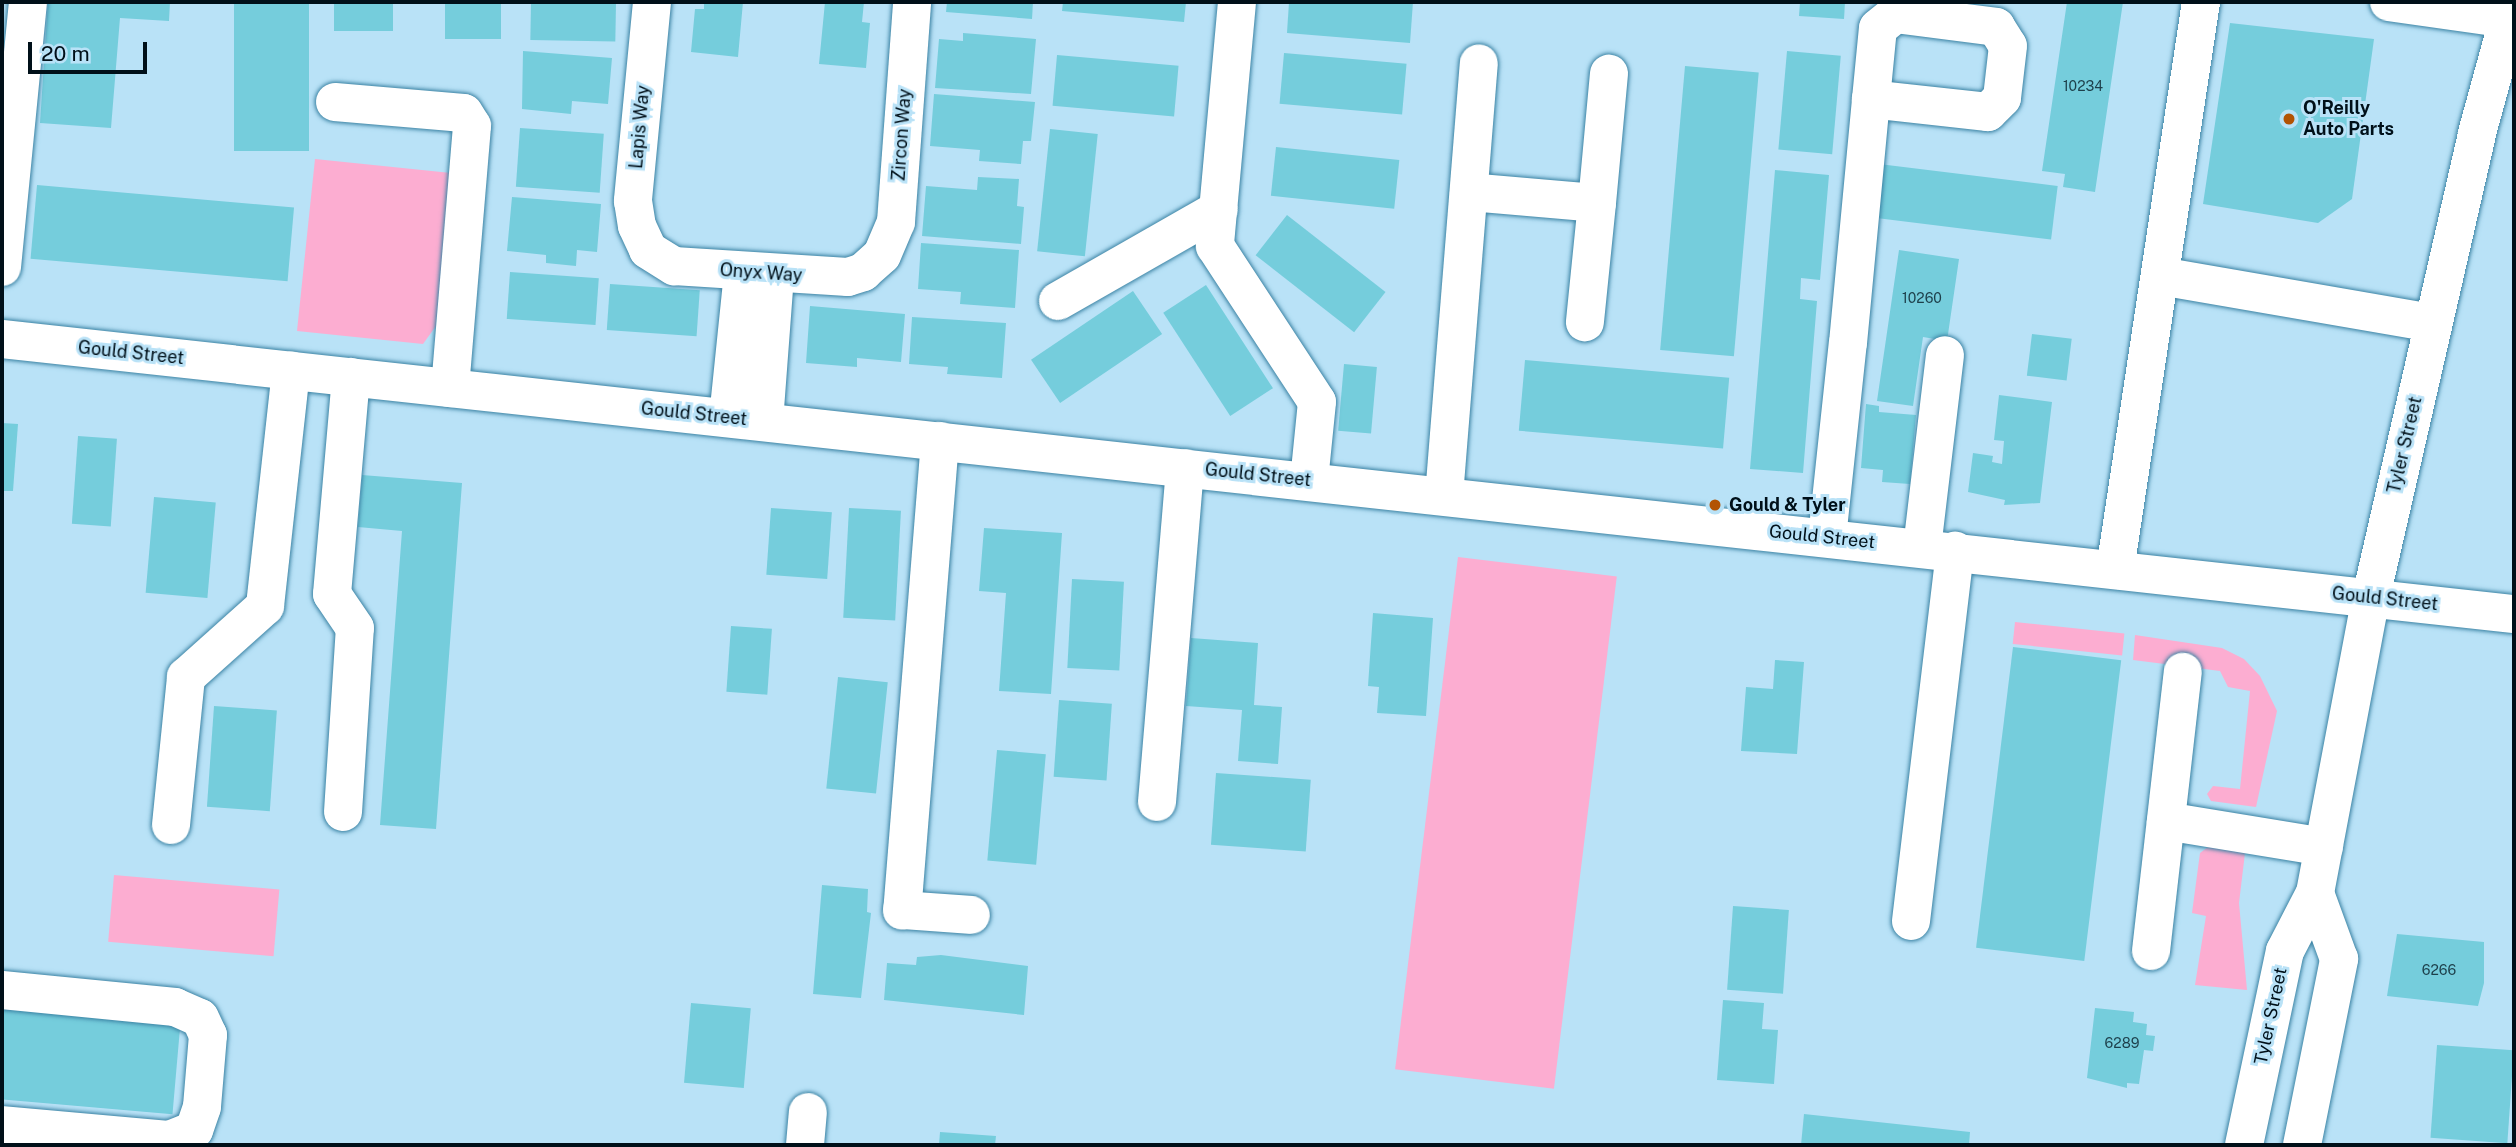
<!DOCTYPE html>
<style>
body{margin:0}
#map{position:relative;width:2516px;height:1147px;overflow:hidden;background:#b9e2f7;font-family:"Public Sans",sans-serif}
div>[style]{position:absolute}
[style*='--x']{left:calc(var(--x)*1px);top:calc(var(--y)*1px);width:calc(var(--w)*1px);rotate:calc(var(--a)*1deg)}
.green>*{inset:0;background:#fcadd1;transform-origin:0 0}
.building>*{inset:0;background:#75cddc;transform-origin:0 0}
.roads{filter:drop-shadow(0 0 2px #3b83a4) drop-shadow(0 0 2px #3b83a4)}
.minor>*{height:38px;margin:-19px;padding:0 19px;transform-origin:19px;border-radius:19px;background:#fff}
.major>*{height:38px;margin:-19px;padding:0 19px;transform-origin:19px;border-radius:19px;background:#fff}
.dots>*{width:19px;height:19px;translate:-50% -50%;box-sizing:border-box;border:4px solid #b9e2f7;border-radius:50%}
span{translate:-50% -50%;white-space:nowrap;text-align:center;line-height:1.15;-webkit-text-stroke:6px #b9e2f7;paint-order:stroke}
.number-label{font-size:14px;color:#1d3f4a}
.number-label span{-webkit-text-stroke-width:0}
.poi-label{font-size:18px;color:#001019;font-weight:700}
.left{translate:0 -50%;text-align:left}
.street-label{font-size:18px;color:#001019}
.frame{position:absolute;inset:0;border:4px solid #001019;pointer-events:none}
.scale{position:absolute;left:28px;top:42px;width:119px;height:32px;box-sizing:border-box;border:4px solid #001019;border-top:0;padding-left:9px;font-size:21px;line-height:24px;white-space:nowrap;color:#001019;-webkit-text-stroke:5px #b9e2f7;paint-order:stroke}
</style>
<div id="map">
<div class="green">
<i style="clip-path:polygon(315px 159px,451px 173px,436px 326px,423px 344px,297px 331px)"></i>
<i style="left:1458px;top:557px;width:160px;height:516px;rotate:7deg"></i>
<i style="left:2015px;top:622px;width:110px;height:22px;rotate:6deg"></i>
<i style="clip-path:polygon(2135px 635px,2222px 648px,2244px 659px,2260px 676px,2277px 711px,2256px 807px,2211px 801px,2207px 794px,2213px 786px,2240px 789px,2250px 691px,2228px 687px,2220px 671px,2133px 660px)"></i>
<i style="clip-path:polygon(2208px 847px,2245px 853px,2239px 903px,2247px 990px,2195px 985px,2206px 916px,2192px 913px,2200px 853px)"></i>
<i style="left:114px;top:875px;width:166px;height:67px;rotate:5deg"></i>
</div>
<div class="building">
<i style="clip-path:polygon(48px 2px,170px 2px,169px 21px,120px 18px,111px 128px,40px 123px)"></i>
<i style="left:234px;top:2px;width:75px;height:149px"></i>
<i style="left:334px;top:2px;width:59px;height:29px"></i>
<i style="left:445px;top:2px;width:56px;height:37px"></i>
<i style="left:531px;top:2px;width:85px;height:38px;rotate:1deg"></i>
<i style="clip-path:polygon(704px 2px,743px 2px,738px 57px,691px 52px,695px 9px,704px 9px)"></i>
<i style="clip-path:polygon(825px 2px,864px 2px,862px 22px,870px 23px,866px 68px,819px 64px)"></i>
<i style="clip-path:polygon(947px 2px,1033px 2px,1032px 19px,946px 12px)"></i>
<i style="clip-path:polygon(1063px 2px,1186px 2px,1184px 22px,1062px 11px)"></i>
<i style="clip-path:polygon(1289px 2px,1413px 2px,1410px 43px,1287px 33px)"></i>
<i style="clip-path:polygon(1800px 2px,1845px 2px,1844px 19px,1799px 16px)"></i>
<i style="clip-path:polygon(2067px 2px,2123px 2px,2095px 192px,2063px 187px,2065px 174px,2042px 171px)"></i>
<i style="clip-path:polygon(2230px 23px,2374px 39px,2352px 199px,2318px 223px,2203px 204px)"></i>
<i style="clip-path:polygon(963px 33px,1036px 39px,1031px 94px,935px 88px,939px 39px,963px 41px)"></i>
<i style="clip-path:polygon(523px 51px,612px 58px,608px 104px,572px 101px,571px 114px,522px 109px)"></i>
<i style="left:1787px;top:51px;width:54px;height:99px;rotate:5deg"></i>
<i style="left:1284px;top:53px;width:123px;height:51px;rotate:5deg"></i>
<i style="left:1057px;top:55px;width:122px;height:51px;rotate:5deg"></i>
<i style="left:1685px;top:66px;width:74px;height:285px;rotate:5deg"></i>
<i style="clip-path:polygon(934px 94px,1035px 102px,1031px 141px,1023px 141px,1021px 164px,979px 161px,980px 150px,930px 146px)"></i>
<i style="left:520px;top:128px;width:84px;height:59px;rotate:4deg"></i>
<i style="left:1050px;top:129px;width:48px;height:123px;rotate:6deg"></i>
<i style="left:1276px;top:147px;width:124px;height:49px;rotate:6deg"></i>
<i style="left:1879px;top:164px;width:180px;height:54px;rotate:7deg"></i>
<i style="clip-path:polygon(1775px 170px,1829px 175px,1820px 280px,1801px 278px,1800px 299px,1817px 301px,1803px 473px,1750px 469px)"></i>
<i style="clip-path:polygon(978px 177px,1019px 179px,1017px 206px,1024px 207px,1021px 244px,922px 236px,926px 186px,977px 190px)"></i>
<i style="left:37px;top:185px;width:258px;height:74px;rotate:5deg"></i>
<i style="clip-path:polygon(512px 197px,601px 204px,597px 252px,577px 250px,576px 266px,546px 263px,546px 255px,507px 251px)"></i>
<i style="left:1287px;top:215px;width:125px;height:51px;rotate:38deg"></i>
<i style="clip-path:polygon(921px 243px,1019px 250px,1015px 308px,960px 304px,961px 292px,918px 289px)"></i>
<i style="clip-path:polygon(1899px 250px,1959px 259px,1947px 341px,1923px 337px,1913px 406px,1877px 401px)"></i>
<i style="left:510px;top:272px;width:89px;height:47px;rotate:4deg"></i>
<i style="left:610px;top:284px;width:90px;height:46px;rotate:4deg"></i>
<i style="left:1206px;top:285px;width:123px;height:51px;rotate:57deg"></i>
<i style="left:1133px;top:291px;width:52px;height:123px;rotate:56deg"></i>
<i style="clip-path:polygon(810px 306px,905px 314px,901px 362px,857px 358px,857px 367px,806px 363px)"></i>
<i style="clip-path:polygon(912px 317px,1006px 323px,1002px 378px,947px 374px,948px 367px,909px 364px)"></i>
<i style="left:2032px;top:334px;width:40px;height:42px;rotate:7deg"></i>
<i style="left:1525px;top:360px;width:205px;height:71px;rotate:5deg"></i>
<i style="left:1344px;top:364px;width:33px;height:67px;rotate:5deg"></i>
<i style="clip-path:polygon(1999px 395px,2052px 402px,2040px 503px,2004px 505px,2005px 500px,1968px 492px,1973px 453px,1993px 456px,1992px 462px,2002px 464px,2004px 441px,1994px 440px)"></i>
<i style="clip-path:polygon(1866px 404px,1879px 406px,1879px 412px,1916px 415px,1910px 484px,1882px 482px,1883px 470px,1861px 468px)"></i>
<i style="clip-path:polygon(2px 423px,18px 424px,13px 491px,2px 491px)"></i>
<i style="left:78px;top:436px;width:39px;height:88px;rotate:4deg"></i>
<i style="clip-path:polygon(362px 475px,462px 483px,436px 829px,380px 825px,402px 531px,358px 527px)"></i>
<i style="left:154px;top:497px;width:62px;height:96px;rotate:5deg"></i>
<i style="left:771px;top:508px;width:61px;height:67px;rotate:4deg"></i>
<i style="left:849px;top:508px;width:52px;height:110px;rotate:3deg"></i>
<i style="clip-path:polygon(984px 528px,1062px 533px,1051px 694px,999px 691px,1006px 593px,979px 591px)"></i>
<i style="left:1072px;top:579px;width:52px;height:89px;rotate:3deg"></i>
<i style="clip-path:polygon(1373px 613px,1433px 618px,1426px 716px,1377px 713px,1379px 687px,1368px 686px)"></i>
<i style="left:731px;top:626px;width:41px;height:66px;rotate:4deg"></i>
<i style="clip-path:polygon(1191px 638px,1258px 643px,1254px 705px,1282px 707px,1278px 764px,1238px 761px,1242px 710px,1186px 706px)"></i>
<i style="left:2013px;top:647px;width:109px;height:303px;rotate:7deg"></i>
<i style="clip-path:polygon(1775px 660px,1804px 662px,1797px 754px,1741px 751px,1746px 687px,1773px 689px)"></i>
<i style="left:838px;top:677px;width:50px;height:112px;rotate:6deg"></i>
<i style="left:1059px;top:700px;width:53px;height:77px;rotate:4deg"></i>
<i style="left:214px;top:706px;width:63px;height:101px;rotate:4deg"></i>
<i style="left:997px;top:750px;width:49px;height:111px;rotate:5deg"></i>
<i style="left:1216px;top:773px;width:95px;height:72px;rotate:4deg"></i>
<i style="clip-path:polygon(822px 885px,868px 889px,867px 912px,871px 913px,861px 998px,813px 994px)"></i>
<i style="left:1733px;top:906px;width:56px;height:84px;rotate:4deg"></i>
<i style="clip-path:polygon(2397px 934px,2484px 942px,2484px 983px,2478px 1006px,2387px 996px)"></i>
<i style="clip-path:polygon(941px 955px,1028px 966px,1024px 1015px,884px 1000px,887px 963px,916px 965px,917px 957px)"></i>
<i style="clip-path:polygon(1723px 1000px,1764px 1003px,1762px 1029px,1778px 1030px,1774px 1084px,1717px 1080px)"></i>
<i style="left:691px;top:1003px;width:60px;height:80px;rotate:5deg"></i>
<i style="clip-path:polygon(2095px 1008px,2134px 1012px,2133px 1022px,2147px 1024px,2146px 1035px,2155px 1036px,2153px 1051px,2144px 1050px,2139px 1084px,2127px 1083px,2127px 1088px,2087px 1078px)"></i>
<i style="left:2px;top:1009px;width:179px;height:90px;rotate:5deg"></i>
<i style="left:2437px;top:1045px;width:77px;height:93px;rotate:4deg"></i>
<i style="clip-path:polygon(1804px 1114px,1970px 1132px,1969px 1145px,1801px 1145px)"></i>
<i style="clip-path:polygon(940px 1132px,996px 1136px,995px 1145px,939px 1145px)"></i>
</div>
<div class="roads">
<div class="minor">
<i style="--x:652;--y:2;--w:200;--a:95.5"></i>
<i style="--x:633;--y:201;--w:25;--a:81"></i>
<i style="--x:637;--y:226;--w:26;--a:65"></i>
<i style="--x:648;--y:250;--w:31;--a:32"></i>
<i style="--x:674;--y:266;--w:174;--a:3.6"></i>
<i style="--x:848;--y:277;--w:16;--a:-18"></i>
<i style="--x:863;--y:272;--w:25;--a:-42"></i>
<i style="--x:882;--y:255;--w:36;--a:-67"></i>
<i style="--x:896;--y:222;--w:221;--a:-85.8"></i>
<i style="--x:1237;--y:2;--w:245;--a:95.2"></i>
<i style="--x:1215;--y:246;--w:186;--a:56.8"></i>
<i style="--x:1317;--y:402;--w:79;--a:95.8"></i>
<i style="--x:2389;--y:2;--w:121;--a:8.1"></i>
<i style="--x:335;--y:102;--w:129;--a:4.9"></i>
<i style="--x:464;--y:113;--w:15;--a:58"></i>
<i style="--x:472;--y:126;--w:263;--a:94.8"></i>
<i style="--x:1469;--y:192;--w:128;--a:4.9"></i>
<i style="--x:1597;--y:203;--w:120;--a:95.8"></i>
<i style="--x:1597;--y:203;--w:130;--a:-84.7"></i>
<i style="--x:2;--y:267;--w:266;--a:-84.4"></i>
<i style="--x:2160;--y:276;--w:277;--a:9.8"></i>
<i style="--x:1058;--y:301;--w:185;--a:-29.7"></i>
<i style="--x:2;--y:339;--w:2527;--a:6.25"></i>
<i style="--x:728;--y:418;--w:146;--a:-84.1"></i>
<i style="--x:764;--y:422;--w:147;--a:-85.7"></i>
<i style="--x:940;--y:441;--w:471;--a:94.6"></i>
<i style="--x:902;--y:910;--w:69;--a:4.1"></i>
<i style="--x:1444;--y:496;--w:434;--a:-85.4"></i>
<i style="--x:1827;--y:538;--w:196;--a:-83.9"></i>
<i style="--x:1848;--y:343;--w:245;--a:-84.6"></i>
<i style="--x:1871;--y:99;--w:71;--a:-84.4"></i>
<i style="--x:1878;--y:28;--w:22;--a:-39"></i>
<i style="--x:1895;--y:14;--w:102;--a:7.3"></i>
<i style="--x:1996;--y:27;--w:22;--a:58"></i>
<i style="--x:2008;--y:46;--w:52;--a:96.6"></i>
<i style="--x:2002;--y:98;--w:20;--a:135"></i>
<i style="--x:1988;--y:112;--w:118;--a:-173.7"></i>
<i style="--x:1922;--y:548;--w:194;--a:-83.2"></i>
<i style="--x:2115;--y:570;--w:574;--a:-81.39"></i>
<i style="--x:1157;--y:802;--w:335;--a:-85.2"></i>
<i style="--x:343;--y:812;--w:184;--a:-86.3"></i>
<i style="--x:355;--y:628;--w:41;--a:-124.1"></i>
<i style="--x:332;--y:594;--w:218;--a:-85"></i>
<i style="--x:2166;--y:821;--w:160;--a:9.3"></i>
<i style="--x:171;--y:825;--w:149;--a:-84.2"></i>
<i style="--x:186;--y:677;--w:106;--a:-41.9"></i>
<i style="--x:265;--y:606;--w:237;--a:-83.7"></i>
<i style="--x:1911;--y:921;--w:373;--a:-83.2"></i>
<i style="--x:2151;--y:951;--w:281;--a:-83.5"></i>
<i style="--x:2;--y:990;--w:174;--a:5.6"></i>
<i style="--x:175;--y:1007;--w:27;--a:24"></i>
<i style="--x:200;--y:1018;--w:19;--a:65"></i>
<i style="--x:208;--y:1035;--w:72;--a:94.8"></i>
<i style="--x:202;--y:1107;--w:24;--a:109"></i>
<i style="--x:194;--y:1130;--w:27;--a:158"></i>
<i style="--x:169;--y:1140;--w:168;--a:-174.9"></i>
<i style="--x:805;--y:1145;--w:33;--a:-85"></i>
</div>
<div class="major">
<i style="--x:2244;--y:1145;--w:198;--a:-78.1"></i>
<i style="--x:2285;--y:951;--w:65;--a:-62.7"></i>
<i style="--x:2315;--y:893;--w:301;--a:-79.3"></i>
<i style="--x:2371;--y:597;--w:476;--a:-77.1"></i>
<i style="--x:2477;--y:133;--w:136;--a:-74.6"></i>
<i style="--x:2302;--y:1145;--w:190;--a:-78.7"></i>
<i style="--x:2339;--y:959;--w:70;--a:-110"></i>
</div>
</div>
<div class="dots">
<i style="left:2289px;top:119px;background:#b25304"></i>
<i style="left:1715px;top:505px;background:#b25304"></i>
</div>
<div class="number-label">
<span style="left:2083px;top:86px">10234</span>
<span style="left:1922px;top:298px">10260</span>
<span style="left:2439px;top:970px">6266</span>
<span style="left:2122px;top:1043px">6289</span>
</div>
<div class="poi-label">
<span class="left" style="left:2303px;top:119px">O'Reilly<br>Auto Parts</span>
<span class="left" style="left:1729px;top:505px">Gould &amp; Tyler</span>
</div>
<div class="street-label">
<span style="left:640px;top:127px;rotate:-85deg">Lapis Way</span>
<span style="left:902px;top:135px;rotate:-86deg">Zircon Way</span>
<span style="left:761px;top:273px;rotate:4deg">Onyx Way</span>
<span style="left:131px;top:353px;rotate:6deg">Gould Street</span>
<span style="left:694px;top:414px;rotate:6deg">Gould Street</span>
<span style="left:2405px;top:445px;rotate:-77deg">Tyler Street</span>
<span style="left:1258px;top:475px;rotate:6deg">Gould Street</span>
<span style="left:1822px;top:537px;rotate:6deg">Gould Street</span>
<span style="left:2385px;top:599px;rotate:6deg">Gould Street</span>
<span style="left:2271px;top:1016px;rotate:-78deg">Tyler Street</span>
</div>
<div class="frame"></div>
<div class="scale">20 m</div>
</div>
